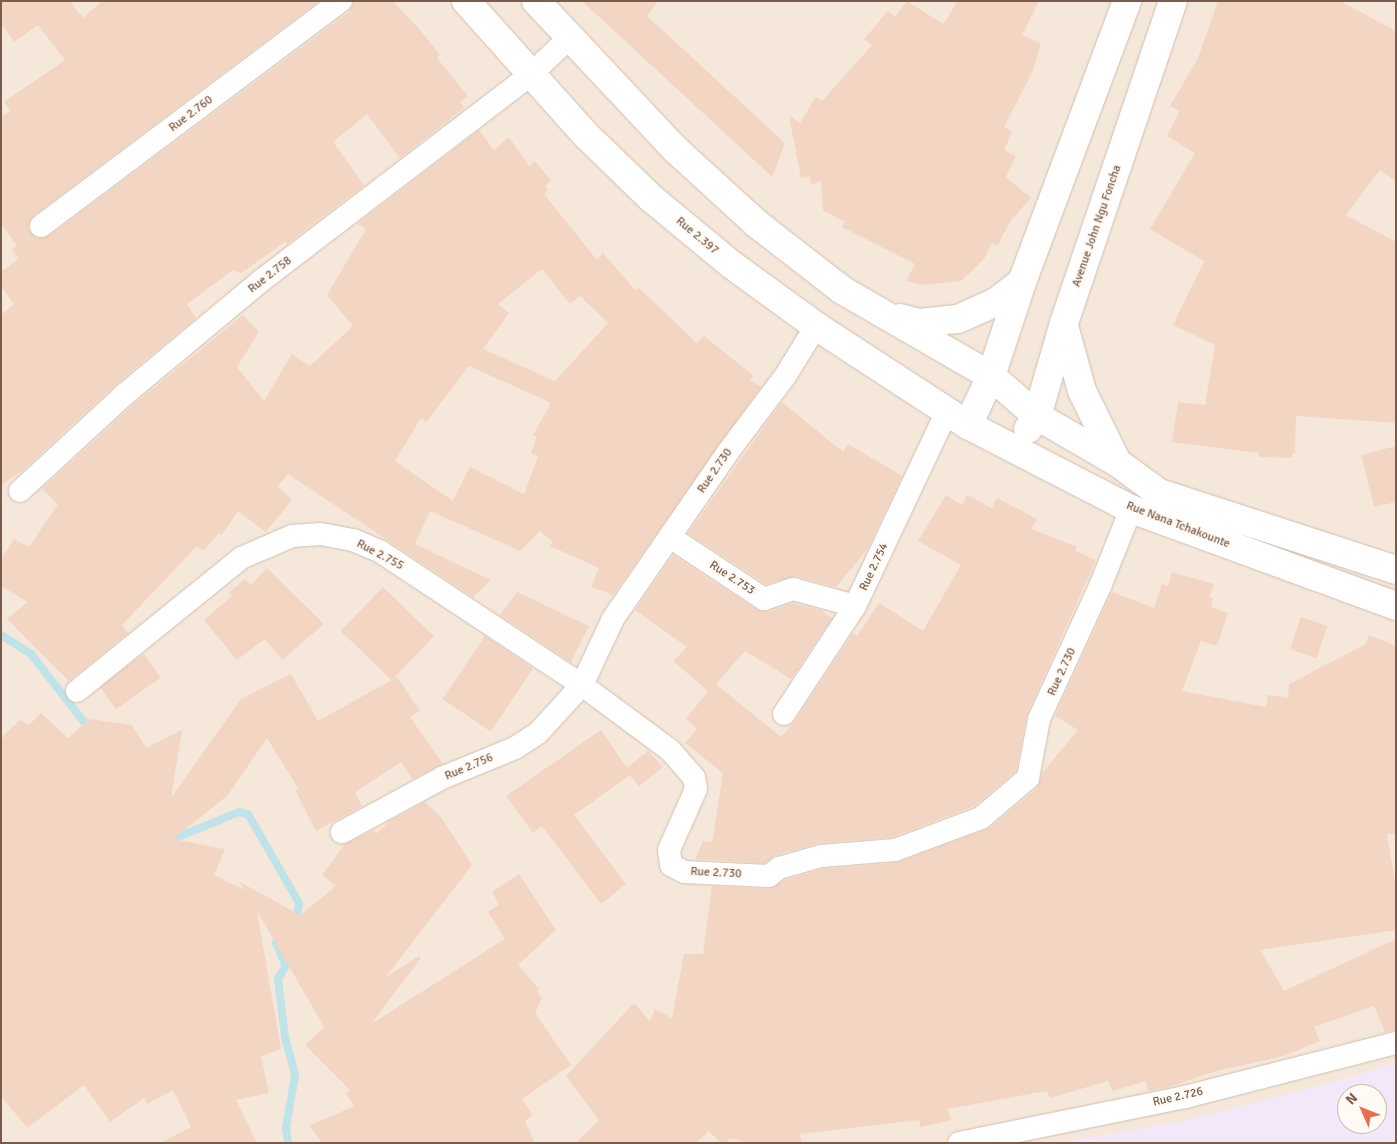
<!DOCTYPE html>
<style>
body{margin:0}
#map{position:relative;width:1397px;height:1144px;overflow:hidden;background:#fdf6ec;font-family:Signika,sans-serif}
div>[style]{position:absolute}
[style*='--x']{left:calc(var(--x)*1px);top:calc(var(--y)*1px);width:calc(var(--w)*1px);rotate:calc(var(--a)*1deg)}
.residential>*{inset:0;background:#f5e8da}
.education>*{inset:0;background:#f3e8fa}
.stream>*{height:8px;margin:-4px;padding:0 4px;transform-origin:4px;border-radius:4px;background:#bfe3e8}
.building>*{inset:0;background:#f3d5c3;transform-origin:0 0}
.roads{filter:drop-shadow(0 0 1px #d1beb0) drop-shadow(0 0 1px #d1beb0)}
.minor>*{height:22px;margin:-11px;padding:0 11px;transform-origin:11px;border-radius:11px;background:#fff}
.secondary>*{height:28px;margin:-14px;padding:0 14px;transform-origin:14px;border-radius:14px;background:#fff}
span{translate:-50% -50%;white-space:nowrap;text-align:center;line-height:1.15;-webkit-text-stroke:4px #fffaf3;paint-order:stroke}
.street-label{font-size:12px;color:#7a5c4d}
.frame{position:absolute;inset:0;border:2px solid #7a5c4d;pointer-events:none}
.north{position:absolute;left:1337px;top:1084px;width:50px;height:50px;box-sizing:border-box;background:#fffaf3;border:1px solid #cabbb1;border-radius:50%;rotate:314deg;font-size:14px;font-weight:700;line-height:20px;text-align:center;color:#7a5c4d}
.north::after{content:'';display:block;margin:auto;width:18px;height:22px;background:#e76f51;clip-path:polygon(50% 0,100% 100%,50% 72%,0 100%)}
</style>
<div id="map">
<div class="residential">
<i style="clip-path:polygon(evenodd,1px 1px,1396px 1px,1396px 1143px,1px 1143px,1px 1px,1347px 1094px,1377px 1094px,1377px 1124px,1347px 1124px,1347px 1094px)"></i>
</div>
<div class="education">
<i style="clip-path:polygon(evenodd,1396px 1062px,1396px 1143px,1058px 1143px,1180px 1122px,1353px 1077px,1396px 1062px,1347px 1094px,1377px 1094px,1377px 1124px,1347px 1124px,1347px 1094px)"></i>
</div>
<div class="stream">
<i style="--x:1;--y:635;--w:36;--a:32"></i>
<i style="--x:31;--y:654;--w:98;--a:52.1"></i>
<i style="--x:168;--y:841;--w:77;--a:-22.2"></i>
<i style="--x:239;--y:812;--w:9;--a:13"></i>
<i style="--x:248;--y:814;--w:103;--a:60.2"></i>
<i style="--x:299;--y:903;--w:11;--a:100"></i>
<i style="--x:297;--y:914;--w:9;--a:131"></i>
<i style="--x:279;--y:936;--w:8;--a:113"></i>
<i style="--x:276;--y:943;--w:25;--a:67"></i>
<i style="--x:286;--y:966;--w:15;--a:122"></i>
<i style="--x:278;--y:979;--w:58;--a:83.1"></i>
<i style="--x:285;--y:1037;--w:39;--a:75"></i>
<i style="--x:295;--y:1075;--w:54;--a:99.6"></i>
<i style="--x:286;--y:1128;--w:15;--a:82"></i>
</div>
<div class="building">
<i style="clip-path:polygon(1px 1px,70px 1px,83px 18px,102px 1px,319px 1px,33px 216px,28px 228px,36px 238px,49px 236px,349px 12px,354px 1px,393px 1px,421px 31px,440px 55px,437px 58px,468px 96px,460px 102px,464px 108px,400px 158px,367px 114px,333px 142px,364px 185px,287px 244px,285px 242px,241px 273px,233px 270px,187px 304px,196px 318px,115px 385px,23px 470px,1px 485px,1px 315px,14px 304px,1px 286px,1px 272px,18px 259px,12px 249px,17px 246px,1px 223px,1px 117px,11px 111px,4px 102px,65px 60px,38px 25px,14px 42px,1px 24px)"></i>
<i style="clip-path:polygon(582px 1px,658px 1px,647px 16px,785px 143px,772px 177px)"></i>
<i style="clip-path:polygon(907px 1px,943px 24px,958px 1px,1039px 1px,1022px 35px,1041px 44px,1032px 73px,1004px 127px,1012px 132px,1004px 150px,1016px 156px,1006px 177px,1031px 198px,1011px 220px,997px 246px,992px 243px,984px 259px,961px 281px,925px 285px,906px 281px,915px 264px,842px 227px,845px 222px,823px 210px,821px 181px,811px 185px,810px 176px,801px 178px,789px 116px,800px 123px,816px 97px,822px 101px,872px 45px,864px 39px,888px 11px,895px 17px)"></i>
<i style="clip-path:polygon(1218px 1px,1340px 1px,1396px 31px,1396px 181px,1380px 170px,1346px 215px,1396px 242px,1396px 423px,1296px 416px,1295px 454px,1292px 454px,1292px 458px,1259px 457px,1259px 453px,1172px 442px,1178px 402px,1205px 405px,1215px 345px,1173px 325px,1204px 261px,1150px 229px,1195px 153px,1167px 136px,1180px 111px,1170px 106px,1198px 58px)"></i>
<i style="clip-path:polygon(evenodd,479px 130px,494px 150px,509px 137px,529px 166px,535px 161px,551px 180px,545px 186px,548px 190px,544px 194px,597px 260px,603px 253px,635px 290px,638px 287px,697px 343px,704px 336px,754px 376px,750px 380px,761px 387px,613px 595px,591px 587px,599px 568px,550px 546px,553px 542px,540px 531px,520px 551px,430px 511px,415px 544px,491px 580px,473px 597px,288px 474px,278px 486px,292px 500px,266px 532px,238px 511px,222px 535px,219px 533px,203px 551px,197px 546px,122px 625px,128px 633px,69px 681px,7px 619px,28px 602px,1px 586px,1px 560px,14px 539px,29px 547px,58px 504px,42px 489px,133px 405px,243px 315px,259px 332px,237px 367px,264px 401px,292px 354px,310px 366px,353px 326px,327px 295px,366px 229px,357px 224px,479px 130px,542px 269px,570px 304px,580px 296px,608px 323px,555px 381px,483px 349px,509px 313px,498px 304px,542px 269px,479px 130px,469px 366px,551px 403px,533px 435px,537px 437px,531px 453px,538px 457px,524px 494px,470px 467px,453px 501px,395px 461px,421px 418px,426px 422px,469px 366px)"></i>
<i style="clip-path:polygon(782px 402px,843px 452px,848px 444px,902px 476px,867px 550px,836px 587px,796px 576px,766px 584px,688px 533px)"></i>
<i style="clip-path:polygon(1396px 446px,1396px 502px,1374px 507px,1361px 455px)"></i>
<i style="clip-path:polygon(946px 495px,962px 505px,967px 495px,992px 508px,997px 498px,1037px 519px,1031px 529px,1077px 547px,1075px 551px,1096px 560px,1027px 714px,1016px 771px,974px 806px,892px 837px,818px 843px,775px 855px,765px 863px,695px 859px,703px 841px,712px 842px,723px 773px,685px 743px,697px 729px,686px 719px,708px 691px,673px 661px,687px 647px,635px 610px,673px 555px,757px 610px,768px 612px,793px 603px,822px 611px,832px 618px,791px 679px,745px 651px,716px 684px,781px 737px,795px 721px,853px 633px,857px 636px,879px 603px,923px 631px,961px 565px,918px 541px)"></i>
<i style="clip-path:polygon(267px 568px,324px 624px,282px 660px,265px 639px,237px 660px,204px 620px,232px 596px,229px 592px,245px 579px,251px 585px)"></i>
<i style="clip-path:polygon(1172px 572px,1214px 584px,1209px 597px,1213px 598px,1211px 607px,1228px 613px,1217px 646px,1201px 641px,1182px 691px,1266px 707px,1268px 695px,1288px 698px,1289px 684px,1366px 644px,1369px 635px,1396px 646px,1396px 834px,1387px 834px,1396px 889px,1396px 930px,1260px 950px,1284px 991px,1396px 939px,1396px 1030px,1385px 1032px,1374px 1006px,1314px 1027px,1320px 1041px,1284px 1056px,1216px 1071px,1175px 1085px,1148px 1091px,1146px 1081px,1113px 1091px,1108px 1081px,1050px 1098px,1047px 1091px,947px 1109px,952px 1120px,920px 1127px,920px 1120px,800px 1134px,802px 1143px,749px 1143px,729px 1138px,727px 1143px,721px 1143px,709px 1131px,696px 1143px,576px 1143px,599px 1120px,566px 1076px,634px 1003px,650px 1021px,655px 1009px,672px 1018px,684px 954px,703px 954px,712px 886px,768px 889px,785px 880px,823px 869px,896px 863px,990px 828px,1037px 788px,1042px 773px,1078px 730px,1055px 716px,1112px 592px,1154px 608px,1162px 584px,1168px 586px)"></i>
<i style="left:383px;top:587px;width:71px;height:61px;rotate:44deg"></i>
<i style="clip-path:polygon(517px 592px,589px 626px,571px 662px,500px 615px)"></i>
<i style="left:1301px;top:617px;width:28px;height:34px;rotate:19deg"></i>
<i style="left:485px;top:636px;width:58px;height:76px;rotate:34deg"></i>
<i style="left:144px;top:654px;width:29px;height:55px;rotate:55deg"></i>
<i style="clip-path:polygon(291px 674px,318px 721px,397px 677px,420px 711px,410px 717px,443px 764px,412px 779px,401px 762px,355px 792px,362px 806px,316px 831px,295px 790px,298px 788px,267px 738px,228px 795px,173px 839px,225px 849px,214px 875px,244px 890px,240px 882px,300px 915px,336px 886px,322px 875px,345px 844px,374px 830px,376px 834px,391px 820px,425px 802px,441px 817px,472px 865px,385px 978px,419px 956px,421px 958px,371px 1024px,505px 939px,488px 912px,499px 904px,492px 892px,519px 874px,556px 930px,518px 965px,539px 989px,537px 992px,542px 998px,535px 1013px,571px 1065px,522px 1099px,533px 1115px,525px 1121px,535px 1143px,322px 1143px,309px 1126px,354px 1106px,346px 1093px,350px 1090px,305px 1045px,324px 1027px,257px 911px,281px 1049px,261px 1056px,269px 1093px,236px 1100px,257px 1143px,160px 1143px,191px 1127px,173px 1090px,147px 1104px,144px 1098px,110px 1122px,84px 1085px,27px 1128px,1px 1096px,1px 743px,4px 735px,20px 720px,29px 725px,41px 713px,68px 738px,90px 719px,132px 725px,146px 748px,182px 730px,171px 798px,241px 699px)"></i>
<i style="clip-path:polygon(601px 730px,627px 768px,648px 751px,663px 767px,639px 786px,630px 775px,574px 815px,626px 884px,601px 904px,542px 826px,533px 833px,506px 796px)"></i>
</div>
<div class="roads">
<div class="minor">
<i style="--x:41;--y:226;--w:375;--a:-36.9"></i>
<i style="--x:816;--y:326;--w:57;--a:121.5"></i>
<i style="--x:786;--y:375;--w:96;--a:127"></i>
<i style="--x:728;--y:452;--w:203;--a:124.6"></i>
<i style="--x:613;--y:619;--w:73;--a:115.2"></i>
<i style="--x:582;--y:685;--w:109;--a:36.5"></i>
<i style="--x:670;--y:750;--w:37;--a:49"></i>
<i style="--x:694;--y:778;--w:11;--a:80"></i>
<i style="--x:696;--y:789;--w:67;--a:113.9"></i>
<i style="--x:669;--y:850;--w:15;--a:82"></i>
<i style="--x:671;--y:865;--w:15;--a:28"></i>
<i style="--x:684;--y:872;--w:85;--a:2.7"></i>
<i style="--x:769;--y:876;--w:13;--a:-39"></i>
<i style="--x:779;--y:868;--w:44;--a:-15.9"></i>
<i style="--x:821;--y:856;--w:74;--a:-4.6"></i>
<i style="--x:895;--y:850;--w:92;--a:-20.4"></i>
<i style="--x:981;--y:818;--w:62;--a:-40.4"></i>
<i style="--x:1028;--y:778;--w:60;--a:-79.4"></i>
<i style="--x:1039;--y:719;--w:149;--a:-65.3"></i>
<i style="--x:1101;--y:584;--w:81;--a:-68.2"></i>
<i style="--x:20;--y:491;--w:142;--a:-42.7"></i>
<i style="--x:124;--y:395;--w:180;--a:-39.8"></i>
<i style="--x:262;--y:280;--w:339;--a:-37.4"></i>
<i style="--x:531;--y:74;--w:51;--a:-43.4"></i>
<i style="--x:670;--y:537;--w:113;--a:33.4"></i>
<i style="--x:764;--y:599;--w:31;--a:-19"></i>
<i style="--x:793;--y:589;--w:64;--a:15.3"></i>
<i style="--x:77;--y:691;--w:211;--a:-39"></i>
<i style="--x:241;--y:558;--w:56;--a:-23.3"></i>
<i style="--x:292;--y:536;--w:29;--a:-4"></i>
<i style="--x:321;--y:534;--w:33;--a:11"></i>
<i style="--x:353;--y:540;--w:30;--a:23"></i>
<i style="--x:381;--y:552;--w:241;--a:33.5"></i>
<i style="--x:582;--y:685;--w:65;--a:132.5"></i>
<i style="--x:538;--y:733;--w:27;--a:147"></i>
<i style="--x:515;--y:748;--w:79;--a:157.7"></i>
<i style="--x:442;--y:778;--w:114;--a:151.6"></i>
<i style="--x:784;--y:714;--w:129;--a:-56.7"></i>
<i style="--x:855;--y:606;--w:216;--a:-64.7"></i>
<i style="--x:959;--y:1143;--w:231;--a:-11.5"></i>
<i style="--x:1185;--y:1097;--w:218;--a:-14.4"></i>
</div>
<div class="secondary">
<i style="--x:466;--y:1;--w:180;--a:48.2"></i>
<i style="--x:586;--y:135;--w:91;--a:44.1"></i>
<i style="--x:651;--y:198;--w:105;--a:39.6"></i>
<i style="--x:732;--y:265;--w:104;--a:36"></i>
<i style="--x:816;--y:326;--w:181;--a:33.1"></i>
<i style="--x:968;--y:425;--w:183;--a:27.3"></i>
<i style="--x:1131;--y:509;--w:282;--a:20.1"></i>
<i style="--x:536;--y:1;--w:204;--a:46.8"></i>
<i style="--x:676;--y:150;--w:110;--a:42.4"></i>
<i style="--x:757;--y:224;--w:108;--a:37.8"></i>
<i style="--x:842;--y:290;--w:172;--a:30"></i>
<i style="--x:991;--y:376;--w:61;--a:41"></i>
<i style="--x:1037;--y:416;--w:94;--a:30.1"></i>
<i style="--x:1118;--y:463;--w:51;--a:36.2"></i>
<i style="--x:1159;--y:493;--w:249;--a:18"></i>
<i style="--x:900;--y:318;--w:20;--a:15"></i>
<i style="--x:919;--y:323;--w:39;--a:-6"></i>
<i style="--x:958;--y:319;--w:42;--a:-24.1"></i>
<i style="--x:996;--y:302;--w:33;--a:-38"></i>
<i style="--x:1064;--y:326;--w:67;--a:74.5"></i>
<i style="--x:1082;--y:391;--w:79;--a:63.8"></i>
<i style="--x:968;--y:425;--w:54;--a:-64.9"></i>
<i style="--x:991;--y:376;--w:99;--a:-71.7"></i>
<i style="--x:1022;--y:282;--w:300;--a:-69.5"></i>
<i style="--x:1028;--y:429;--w:16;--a:-55"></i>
<i style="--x:1037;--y:416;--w:97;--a:-73.8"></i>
<i style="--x:1064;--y:323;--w:340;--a:-71.3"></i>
</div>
</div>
<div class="street-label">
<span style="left:191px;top:114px;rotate:-37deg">Rue 2.760</span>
<span style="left:1097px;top:226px;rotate:-71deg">Avenue John Ngu Foncha</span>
<span style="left:697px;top:236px;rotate:40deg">Rue 2.397</span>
<span style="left:270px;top:275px;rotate:-38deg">Rue 2.758</span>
<span style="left:715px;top:471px;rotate:-55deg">Rue 2.730</span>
<span style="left:1178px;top:525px;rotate:21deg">Rue Nana Tchakounte</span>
<span style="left:380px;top:555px;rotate:28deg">Rue 2.755</span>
<span style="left:874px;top:567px;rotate:-65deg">Rue 2.754</span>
<span style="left:732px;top:578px;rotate:33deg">Rue 2.753</span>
<span style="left:1062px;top:672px;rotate:-65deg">Rue 2.730</span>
<span style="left:469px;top:767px;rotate:-23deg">Rue 2.756</span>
<span style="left:716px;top:873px;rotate:3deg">Rue 2.730</span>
<span style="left:1178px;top:1097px;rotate:-13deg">Rue 2.726</span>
</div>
<div class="frame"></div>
<div class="north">N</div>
</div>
